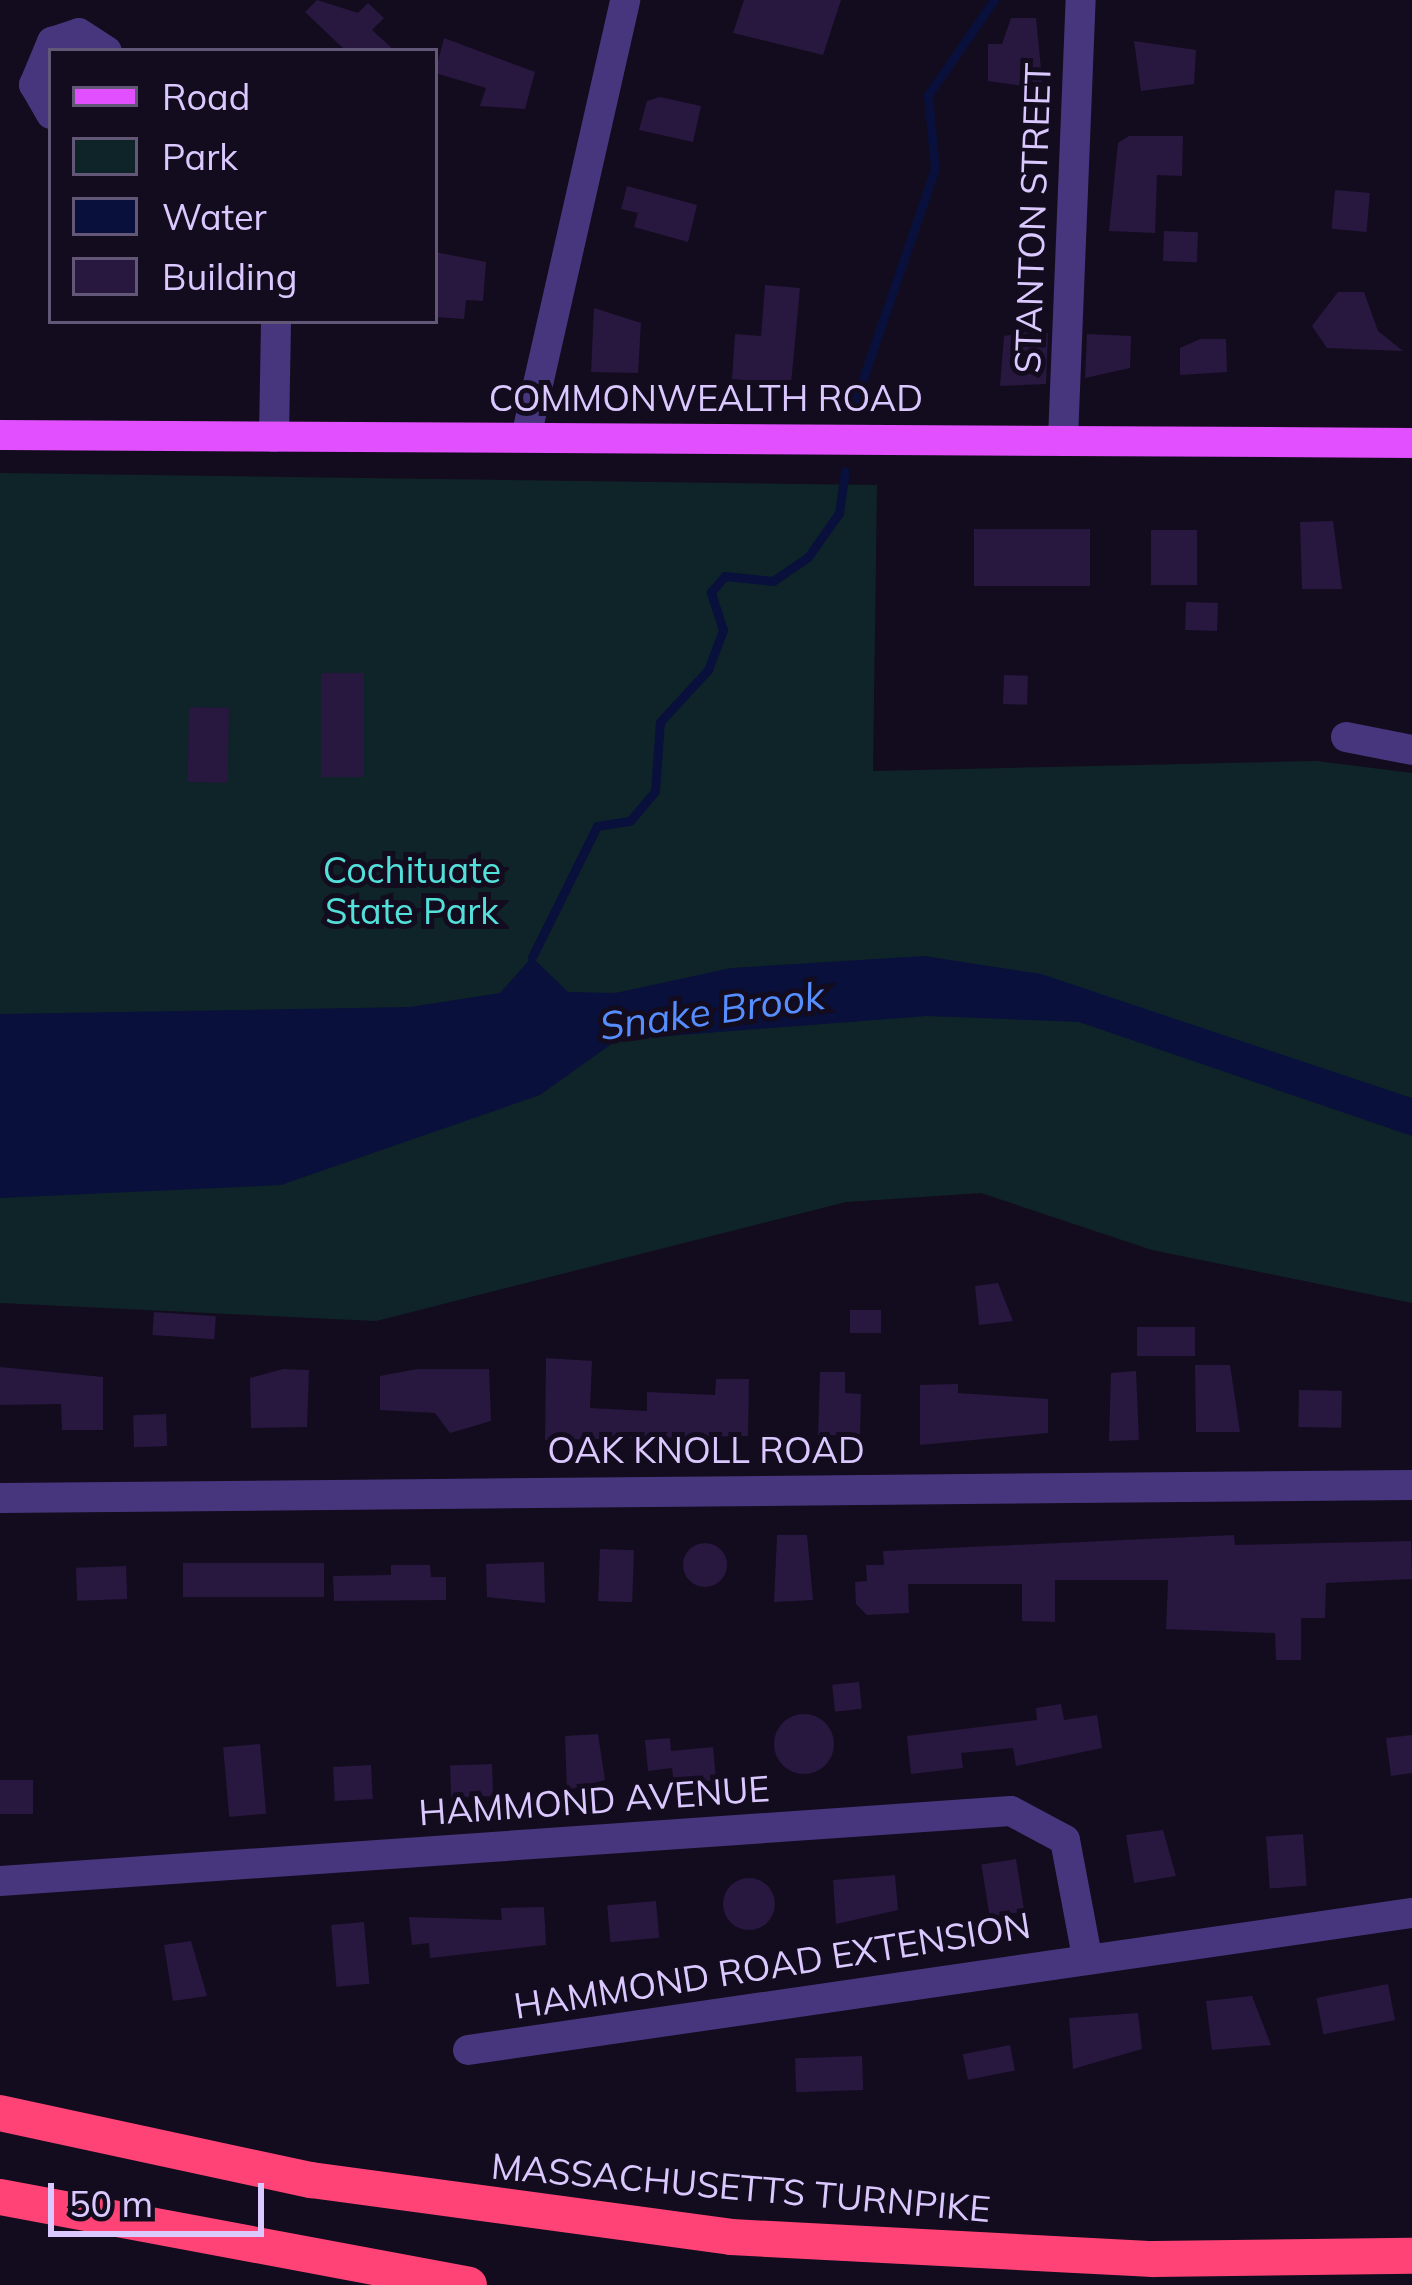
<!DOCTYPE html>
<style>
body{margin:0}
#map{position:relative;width:1412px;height:2285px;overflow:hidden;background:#130c1e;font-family:Mulish,sans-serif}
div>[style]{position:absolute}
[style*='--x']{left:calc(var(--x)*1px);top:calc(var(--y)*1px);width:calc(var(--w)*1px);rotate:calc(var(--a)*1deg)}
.green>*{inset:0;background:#0f2428}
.water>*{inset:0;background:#08103b}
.stream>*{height:9px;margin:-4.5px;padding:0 4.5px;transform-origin:4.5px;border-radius:4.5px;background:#08103b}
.building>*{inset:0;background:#28173f;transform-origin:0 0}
.round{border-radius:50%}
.minor>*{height:30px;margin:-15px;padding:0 15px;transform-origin:15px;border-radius:15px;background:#47367e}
.major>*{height:30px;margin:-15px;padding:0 15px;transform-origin:15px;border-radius:15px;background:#e24fff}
.highway>*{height:36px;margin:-18px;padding:0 18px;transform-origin:18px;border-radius:18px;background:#ff4377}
span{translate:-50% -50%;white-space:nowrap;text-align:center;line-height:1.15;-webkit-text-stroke:10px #130c1e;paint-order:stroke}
.street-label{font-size:36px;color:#dac8ff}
.park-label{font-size:36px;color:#54e0da}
.water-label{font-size:39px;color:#568eff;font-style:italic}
.legend{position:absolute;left:48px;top:48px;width:390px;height:276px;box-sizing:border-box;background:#130c1e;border:3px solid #635778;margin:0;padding:15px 21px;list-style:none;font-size:36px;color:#dac8ff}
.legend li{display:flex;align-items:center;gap:24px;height:60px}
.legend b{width:60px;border:3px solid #635778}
.scale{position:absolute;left:48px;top:2183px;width:216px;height:54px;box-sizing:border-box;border:6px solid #dac8ff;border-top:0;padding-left:15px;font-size:36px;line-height:42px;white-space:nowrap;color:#dac8ff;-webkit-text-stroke:9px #130c1e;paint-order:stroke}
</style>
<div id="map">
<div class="green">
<i style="clip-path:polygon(0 473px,877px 485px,873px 771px,1317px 761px,1412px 773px,1412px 1303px,1152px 1250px,981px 1193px,846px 1202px,376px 1321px,0 1303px)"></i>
</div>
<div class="water">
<i style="clip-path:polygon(924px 956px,1041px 974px,1412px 1098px,1412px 1136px,1079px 1022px,927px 1016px,617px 1040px,540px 1095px,281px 1185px,0 1198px,0 1014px,410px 1007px,500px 993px,532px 957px,568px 992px,615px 993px,731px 968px)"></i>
</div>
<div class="stream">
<i style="--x:853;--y:408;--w:253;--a:-71.1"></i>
<i style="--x:935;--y:169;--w:74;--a:-95.4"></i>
<i style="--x:928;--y:95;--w:116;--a:-55.2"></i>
<i style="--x:532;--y:957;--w:146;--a:-63.6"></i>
<i style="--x:597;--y:826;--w:33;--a:-9"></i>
<i style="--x:630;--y:821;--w:39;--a:-50"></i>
<i style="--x:655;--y:791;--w:69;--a:-85.9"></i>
<i style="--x:660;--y:722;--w:71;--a:-47.3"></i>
<i style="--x:708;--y:670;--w:43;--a:-69.4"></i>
<i style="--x:723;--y:630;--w:40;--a:-108"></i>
<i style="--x:711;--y:592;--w:21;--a:-49"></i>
<i style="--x:725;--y:576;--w:48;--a:5.9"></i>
<i style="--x:773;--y:581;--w:42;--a:-34.4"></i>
<i style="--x:808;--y:557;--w:54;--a:-54.8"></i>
<i style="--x:839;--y:513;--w:42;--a:-81.9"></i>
</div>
<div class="building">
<i style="clip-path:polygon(317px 0,358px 13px,368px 3px,384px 18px,372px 30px,395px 51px,346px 51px,305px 12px)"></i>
<i style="clip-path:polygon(744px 0,841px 0,823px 55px,733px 33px)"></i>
<i style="clip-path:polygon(1011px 18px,1036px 18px,1043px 89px,988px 81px,988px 44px,1002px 44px)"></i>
<i style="clip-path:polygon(444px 38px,535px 72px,525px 109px,480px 106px,486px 88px,435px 73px)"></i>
<i style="clip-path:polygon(1134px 41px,1196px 50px,1194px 84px,1141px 91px)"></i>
<i style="clip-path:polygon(660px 97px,701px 106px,693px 142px,639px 130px,647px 101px)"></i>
<i style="clip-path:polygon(1129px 136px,1183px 136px,1182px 176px,1157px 175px,1155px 233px,1109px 231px,1118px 143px)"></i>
<i style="clip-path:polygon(627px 186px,697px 205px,688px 242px,634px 227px,638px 213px,621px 209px)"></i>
<i style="left:1335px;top:190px;width:35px;height:39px;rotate:5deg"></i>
<i style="left:1164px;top:231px;width:34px;height:30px;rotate:2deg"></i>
<i style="clip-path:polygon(435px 252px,486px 262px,483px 301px,466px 300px,464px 319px,435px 317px)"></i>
<i style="clip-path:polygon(765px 285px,800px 288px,791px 384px,732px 379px,735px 334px,761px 336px)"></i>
<i style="clip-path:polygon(1338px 292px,1364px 292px,1378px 331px,1403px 351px,1327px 348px,1312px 326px)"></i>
<i style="clip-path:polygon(594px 308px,641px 323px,638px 373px,591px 372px)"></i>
<i style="clip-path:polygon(1029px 332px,1048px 333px,1046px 384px,1000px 386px,1004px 336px)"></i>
<i style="clip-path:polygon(1087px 334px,1131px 336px,1130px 368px,1085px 378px)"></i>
<i style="clip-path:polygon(1200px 339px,1226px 339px,1227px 372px,1180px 375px,1180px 348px)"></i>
<i style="clip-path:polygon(1333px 521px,1342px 589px,1302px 589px,1300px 522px)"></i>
<i style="left:1090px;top:529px;width:57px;height:116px;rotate:90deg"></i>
<i style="left:1151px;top:530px;width:46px;height:55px"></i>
<i style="left:1186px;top:602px;width:32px;height:28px;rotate:2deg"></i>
<i style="left:364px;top:673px;width:104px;height:43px;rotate:90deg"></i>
<i style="left:1004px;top:675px;width:24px;height:29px;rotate:2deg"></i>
<i style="left:189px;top:707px;width:40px;height:75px;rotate:1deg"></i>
<i style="clip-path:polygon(998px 1283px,1013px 1321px,979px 1325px,975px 1286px)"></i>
<i style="left:850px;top:1310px;width:31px;height:23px"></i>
<i style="left:154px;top:1312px;width:62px;height:23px;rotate:4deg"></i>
<i style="left:1195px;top:1327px;width:29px;height:58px;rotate:90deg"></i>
<i style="clip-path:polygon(546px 1358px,592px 1361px,590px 1408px,647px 1411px,647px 1392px,715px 1395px,716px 1379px,749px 1379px,748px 1436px,545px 1440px)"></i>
<i style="clip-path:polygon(1195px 1365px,1230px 1365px,1240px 1432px,1196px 1432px)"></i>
<i style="clip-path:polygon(0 1367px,103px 1377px,103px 1430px,62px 1430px,61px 1404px,0 1405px)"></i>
<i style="clip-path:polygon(283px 1369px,309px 1370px,307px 1427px,251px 1428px,250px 1378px)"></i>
<i style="clip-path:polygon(417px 1369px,489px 1369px,491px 1421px,450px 1433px,435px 1413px,380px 1410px,380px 1376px)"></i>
<i style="clip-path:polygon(1136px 1371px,1139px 1440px,1109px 1441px,1111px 1373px)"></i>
<i style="clip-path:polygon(820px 1372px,845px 1372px,845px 1393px,861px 1394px,860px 1435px,818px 1435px)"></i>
<i style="clip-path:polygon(958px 1384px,958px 1393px,1048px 1399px,1048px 1433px,920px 1445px,920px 1385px)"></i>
<i style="left:1299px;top:1390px;width:43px;height:37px;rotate:1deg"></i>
<i style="left:166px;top:1414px;width:32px;height:33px;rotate:88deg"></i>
<i style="clip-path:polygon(777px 1535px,807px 1535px,813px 1600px,774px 1602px)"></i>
<i style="clip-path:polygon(1234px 1535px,1235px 1545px,1411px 1541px,1412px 1579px,1326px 1583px,1325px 1618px,1301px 1618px,1301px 1660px,1276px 1660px,1275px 1633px,1166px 1629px,1168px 1580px,1055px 1580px,1055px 1622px,1022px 1621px,1022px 1584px,908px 1584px,909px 1613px,867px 1615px,856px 1604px,855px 1582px,867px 1581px,866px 1565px,884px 1565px,883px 1551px)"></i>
<i class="round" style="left:683px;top:1543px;width:44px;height:44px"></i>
<i style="left:600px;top:1549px;width:34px;height:52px;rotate:2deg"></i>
<i style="clip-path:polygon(544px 1562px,545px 1603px,487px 1597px,486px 1564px)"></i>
<i style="left:324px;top:1563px;width:34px;height:141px;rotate:90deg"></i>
<i style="clip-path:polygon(391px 1565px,430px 1565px,431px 1577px,446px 1577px,446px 1600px,334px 1601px,333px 1576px,391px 1575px)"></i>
<i style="left:126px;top:1566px;width:33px;height:50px;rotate:88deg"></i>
<i style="left:859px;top:1682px;width:27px;height:27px;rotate:84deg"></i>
<i style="clip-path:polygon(1061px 1704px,1064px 1720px,1097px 1715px,1102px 1748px,1016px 1766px,1013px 1748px,961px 1753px,963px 1768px,911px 1774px,907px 1736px,1037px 1720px,1036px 1708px)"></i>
<i class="round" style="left:774px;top:1714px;width:60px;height:60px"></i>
<i style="clip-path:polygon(598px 1734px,605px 1780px,567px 1790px,565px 1736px)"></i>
<i style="clip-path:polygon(1412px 1735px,1412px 1773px,1391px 1776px,1386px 1738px)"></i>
<i style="clip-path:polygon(670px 1738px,671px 1751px,713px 1747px,716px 1780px,674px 1784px,672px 1768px,648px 1771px,645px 1740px)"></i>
<i style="left:260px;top:1744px;width:70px;height:37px;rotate:85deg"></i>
<i style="left:492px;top:1764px;width:32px;height:42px;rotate:88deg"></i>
<i style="left:371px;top:1765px;width:34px;height:38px;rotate:87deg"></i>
<i style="left:33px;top:1780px;width:34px;height:33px;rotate:90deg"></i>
<i style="clip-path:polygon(1163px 1830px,1176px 1876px,1134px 1883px,1126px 1835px)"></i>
<i style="left:1303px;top:1834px;width:52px;height:37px;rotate:86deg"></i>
<i style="left:1016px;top:1859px;width:53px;height:35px;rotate:81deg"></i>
<i style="clip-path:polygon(895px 1875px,898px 1910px,836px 1924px,833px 1880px)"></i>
<i class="round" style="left:723px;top:1878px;width:52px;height:52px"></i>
<i style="left:656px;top:1901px;width:37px;height:49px;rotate:85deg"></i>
<i style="clip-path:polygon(544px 1907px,546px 1945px,430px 1958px,429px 1943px,412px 1945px,409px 1917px,502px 1920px,501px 1908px)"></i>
<i style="left:364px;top:1922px;width:62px;height:33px;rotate:85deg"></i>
<i style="clip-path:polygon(191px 1941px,207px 1996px,173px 2001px,164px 1945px)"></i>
<i style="left:1388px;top:1984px;width:37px;height:73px;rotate:79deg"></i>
<i style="clip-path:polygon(1252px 1996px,1271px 2045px,1212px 2050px,1206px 2001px)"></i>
<i style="clip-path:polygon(1138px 2013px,1142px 2049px,1073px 2069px,1069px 2018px)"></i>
<i style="left:1010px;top:2045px;width:26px;height:48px;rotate:79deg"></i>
<i style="left:862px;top:2056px;width:34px;height:67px;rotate:88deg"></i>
</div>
<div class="minor">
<i style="--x:51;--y:114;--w:34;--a:-120"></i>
<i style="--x:34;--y:85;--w:47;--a:-67.3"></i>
<i style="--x:52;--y:42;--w:28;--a:-18"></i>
<i style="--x:79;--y:33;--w:33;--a:33"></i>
<i style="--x:274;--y:437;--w:116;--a:-89"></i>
<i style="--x:526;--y:437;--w:448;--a:-77.2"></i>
<i style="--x:1063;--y:439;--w:439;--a:-87.7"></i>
<i style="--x:1346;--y:737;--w:67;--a:11.1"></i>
<i style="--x:0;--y:1498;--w:1412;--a:-0.53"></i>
<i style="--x:0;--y:1881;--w:1013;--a:-3.96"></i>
<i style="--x:1011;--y:1811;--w:61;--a:28.2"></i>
<i style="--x:1065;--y:1840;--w:118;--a:79.3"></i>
<i style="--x:468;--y:2050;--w:954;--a:-8.26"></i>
</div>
<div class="major">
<i style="--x:0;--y:435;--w:1412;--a:0.32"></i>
</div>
<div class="highway">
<i style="--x:0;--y:2113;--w:318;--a:12.2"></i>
<i style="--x:311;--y:2180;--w:424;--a:7.7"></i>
<i style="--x:731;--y:2237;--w:423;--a:3"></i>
<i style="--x:1153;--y:2259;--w:259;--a:-0.7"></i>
<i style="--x:0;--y:2197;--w:477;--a:10.6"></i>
</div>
<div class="street-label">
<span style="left:1032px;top:218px;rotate:-88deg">STANTON STREET</span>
<span style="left:706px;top:398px">COMMONWEALTH ROAD</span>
<span style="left:706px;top:1450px">OAK KNOLL ROAD</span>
<span style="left:594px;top:1800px;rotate:-4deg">HAMMOND AVENUE</span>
<span style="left:772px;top:1965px;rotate:-9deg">HAMMOND ROAD EXTENSION</span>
<span style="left:741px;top:2187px;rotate:5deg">MASSACHUSETTS TURNPIKE</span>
</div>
<div class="park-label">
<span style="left:412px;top:890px">Cochituate<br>State Park</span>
</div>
<div class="water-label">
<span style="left:712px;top:1011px;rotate:-8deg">Snake Brook</span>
</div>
<ul class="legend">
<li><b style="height:15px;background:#e24fff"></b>Road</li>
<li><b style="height:33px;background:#0f2428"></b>Park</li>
<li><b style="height:33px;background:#08103b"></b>Water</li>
<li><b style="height:33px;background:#28173f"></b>Building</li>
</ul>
<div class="scale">50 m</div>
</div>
